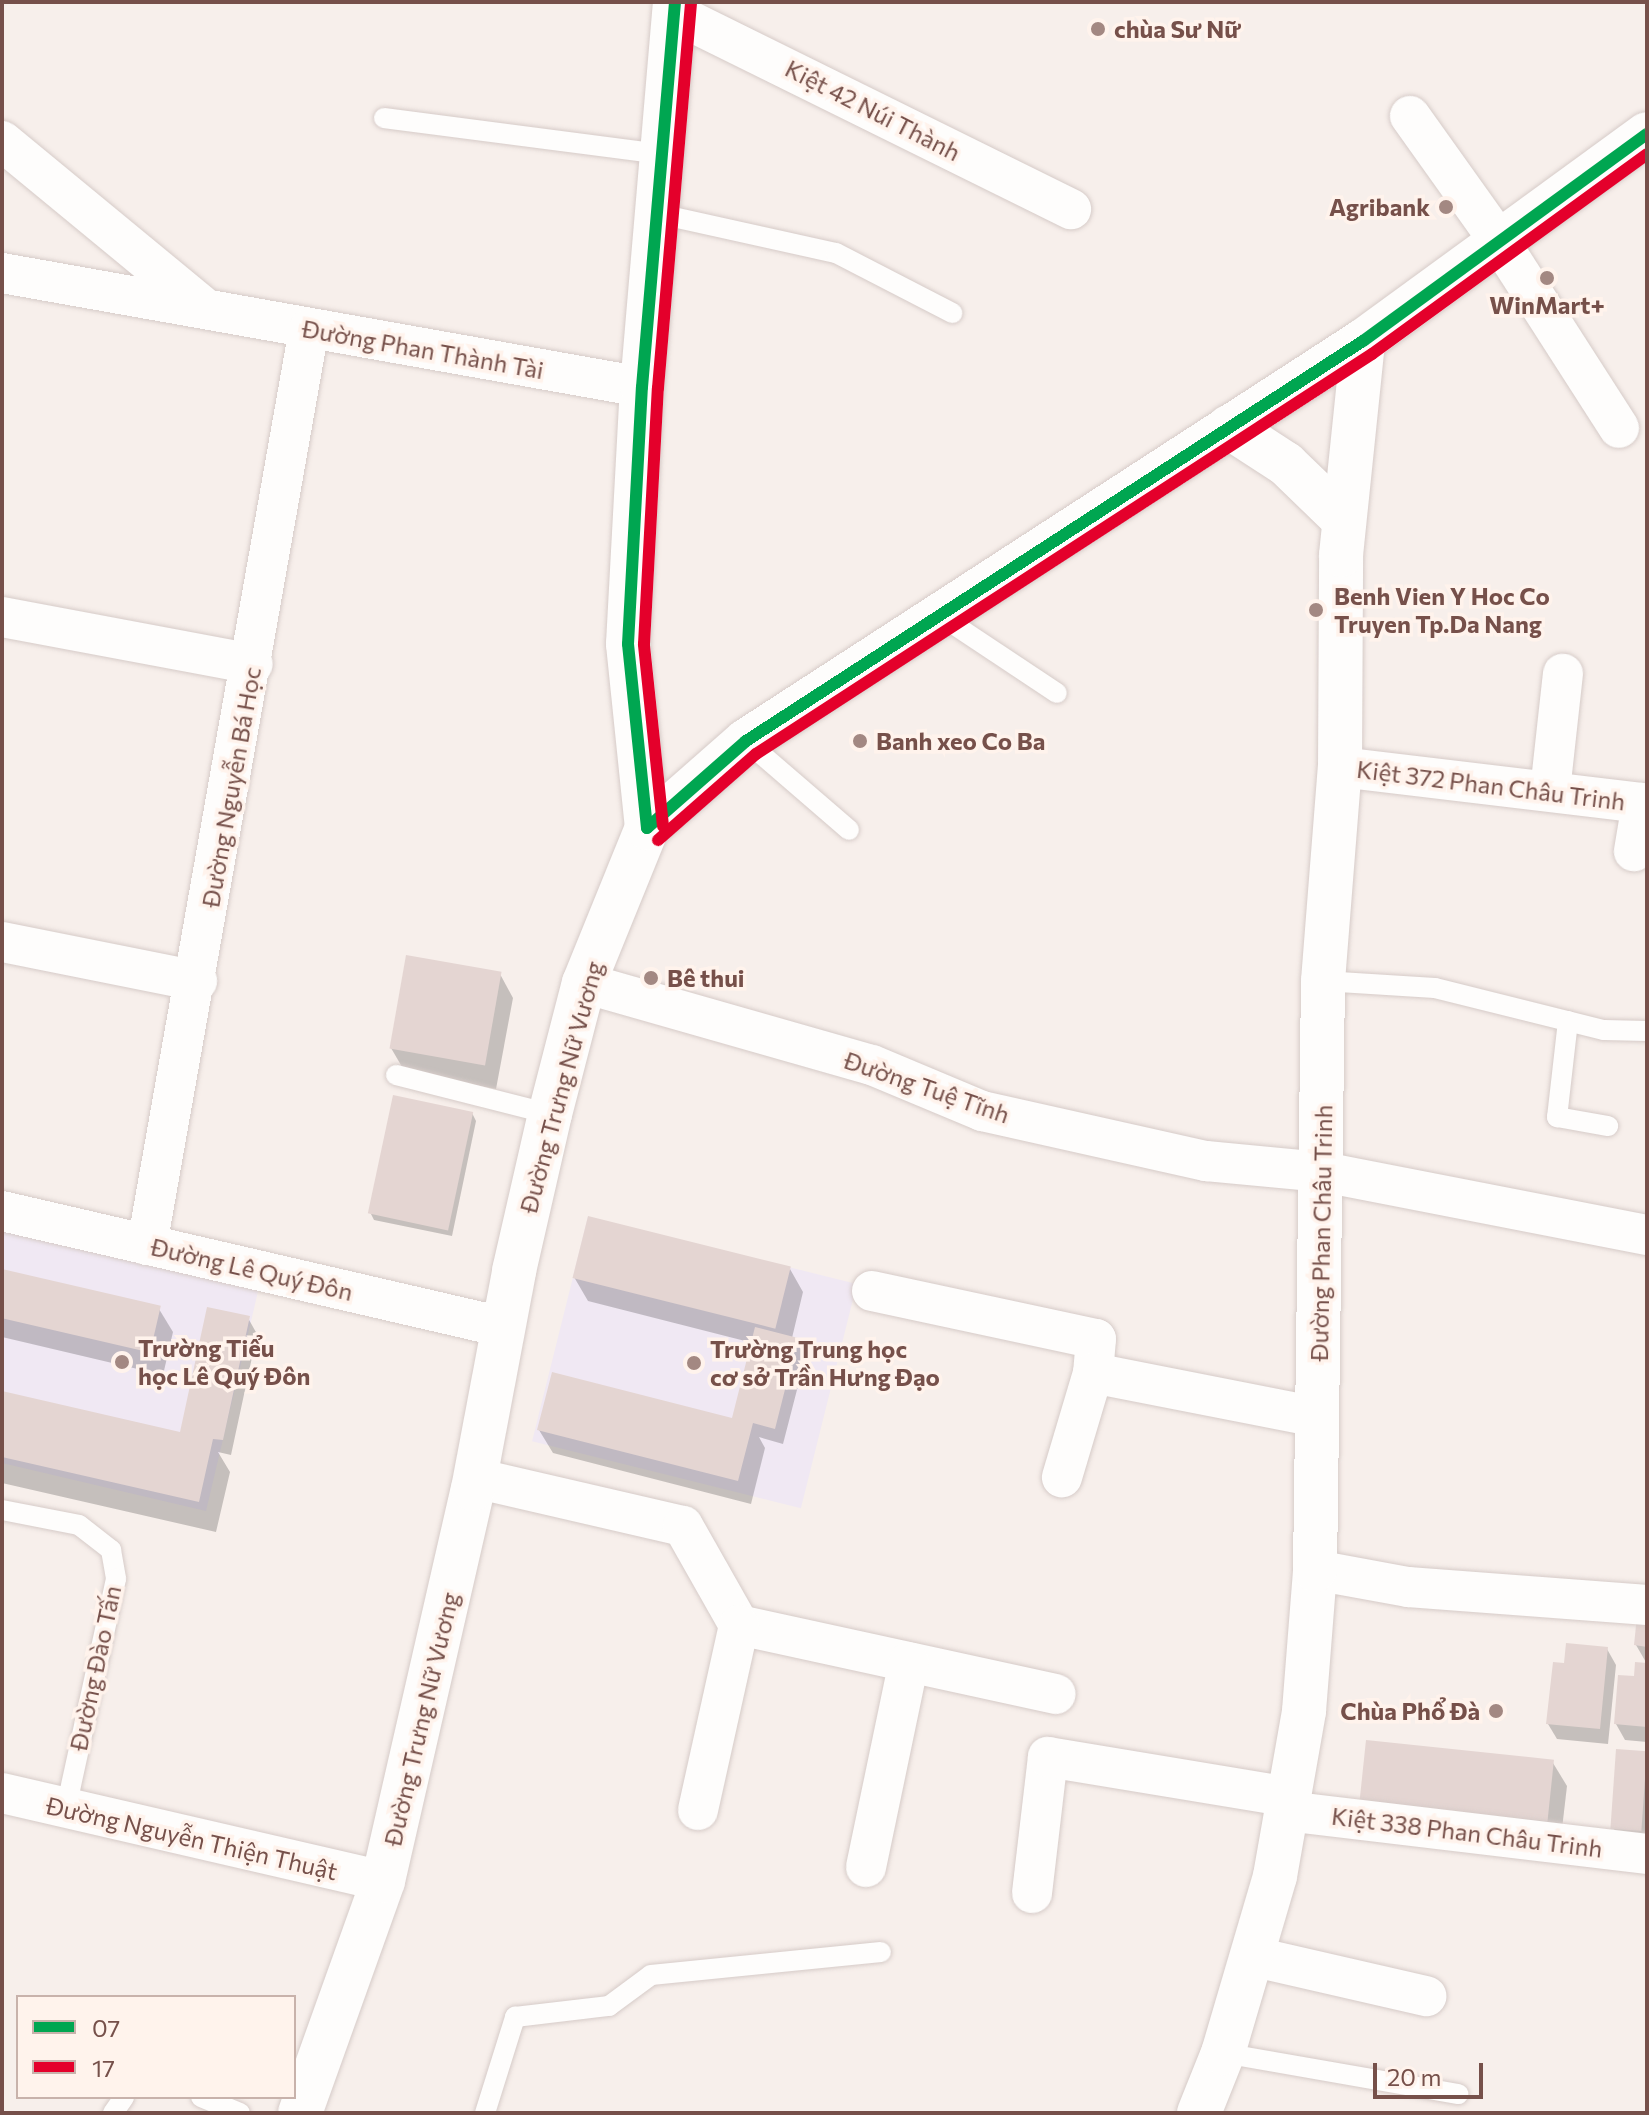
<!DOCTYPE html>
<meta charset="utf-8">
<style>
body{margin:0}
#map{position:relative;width:1649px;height:2115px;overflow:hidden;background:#f7efeb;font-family:Commissioner,sans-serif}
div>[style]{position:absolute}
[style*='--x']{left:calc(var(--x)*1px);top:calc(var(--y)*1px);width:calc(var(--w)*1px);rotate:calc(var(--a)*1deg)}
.education>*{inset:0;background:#f0e8f3;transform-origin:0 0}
.shadow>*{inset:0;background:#0003}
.building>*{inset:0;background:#e4d5d2;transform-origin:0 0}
.roads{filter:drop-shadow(0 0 2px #d6cbc8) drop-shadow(0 0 2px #d6cbc8)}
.service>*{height:20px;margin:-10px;padding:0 10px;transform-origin:10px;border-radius:10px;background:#fefdfc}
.minor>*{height:40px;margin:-20px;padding:0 20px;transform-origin:20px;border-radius:20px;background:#fefdfc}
.tertiary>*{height:44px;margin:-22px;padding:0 22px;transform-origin:22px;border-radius:22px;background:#fefdfc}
.secondary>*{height:44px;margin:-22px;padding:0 22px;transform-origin:22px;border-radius:22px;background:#fefdfc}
.bus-1>*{height:12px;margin:-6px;padding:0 6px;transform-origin:6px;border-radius:6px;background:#00a651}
.bus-2>*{height:12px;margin:-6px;padding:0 6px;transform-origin:6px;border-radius:6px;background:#e4002b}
.dots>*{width:22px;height:22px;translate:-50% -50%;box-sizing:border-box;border:4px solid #fff3ec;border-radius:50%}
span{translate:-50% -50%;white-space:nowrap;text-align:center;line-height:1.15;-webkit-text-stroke:7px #fff3ec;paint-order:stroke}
.poi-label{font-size:24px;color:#76504a;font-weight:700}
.left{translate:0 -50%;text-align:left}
.right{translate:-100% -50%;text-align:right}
.street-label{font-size:24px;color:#76504a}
.frame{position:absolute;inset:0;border:4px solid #76504a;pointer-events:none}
.legend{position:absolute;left:16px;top:1995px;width:280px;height:104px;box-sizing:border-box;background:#fff3ec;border:2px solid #c8b2ab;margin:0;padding:10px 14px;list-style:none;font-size:24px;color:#76504a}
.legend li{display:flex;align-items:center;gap:16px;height:40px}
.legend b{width:40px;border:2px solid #c8b2ab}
.scale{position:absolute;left:1373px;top:2063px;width:110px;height:36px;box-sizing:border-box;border:4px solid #76504a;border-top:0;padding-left:10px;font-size:24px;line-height:28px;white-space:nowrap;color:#76504a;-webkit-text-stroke:6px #fff3ec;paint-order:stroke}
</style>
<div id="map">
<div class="education">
<i style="left:588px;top:1217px;width:277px;height:231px;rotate:14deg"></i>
<i style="clip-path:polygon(2px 1223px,260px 1283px,206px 1511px,2px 1463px)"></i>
</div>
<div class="shadow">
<i style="clip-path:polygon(500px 974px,513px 998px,496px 1089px,405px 1072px,391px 1048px)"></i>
<i style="clip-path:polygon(472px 1113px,476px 1121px,452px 1236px,374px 1220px,370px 1212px)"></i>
<i style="clip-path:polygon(790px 1269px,803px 1292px,792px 1338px,806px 1355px,783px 1444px,759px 1437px,765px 1448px,751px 1504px,553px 1453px,539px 1430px,733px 1420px,753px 1343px,588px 1301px,574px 1277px)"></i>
<i style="clip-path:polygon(2px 1271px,159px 1309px,173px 1332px,163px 1375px,2px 1337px)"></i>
<i style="clip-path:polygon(248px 1318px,257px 1334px,231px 1455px,218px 1452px,230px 1472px,216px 1532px,2px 1483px,2px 1393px,184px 1435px)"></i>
<i style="clip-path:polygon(1647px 1619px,1647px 1664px,1636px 1645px)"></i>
<i style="clip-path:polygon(1607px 1649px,1616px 1665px,1608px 1744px,1557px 1739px,1548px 1724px,1566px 1666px)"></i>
<i style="clip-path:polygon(1647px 1665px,1647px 1742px,1625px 1740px,1616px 1724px)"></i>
<i style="clip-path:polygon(1647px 1753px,1647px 1854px,1627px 1853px,1614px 1829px)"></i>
<i style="clip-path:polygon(1553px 1763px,1567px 1786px,1560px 1846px,1375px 1825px)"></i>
</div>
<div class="building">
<i style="left:406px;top:955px;width:97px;height:95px;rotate:10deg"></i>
<i style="left:393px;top:1095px;width:82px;height:121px;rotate:12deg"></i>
<i style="left:588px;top:1216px;width:209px;height:64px;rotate:14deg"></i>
<i style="left:2px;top:1269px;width:163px;height:48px;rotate:13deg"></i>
<i style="clip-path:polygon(207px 1307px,250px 1316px,223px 1440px,213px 1439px,199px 1502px,2px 1457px,2px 1391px,180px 1432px)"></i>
<i style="clip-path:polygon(755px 1327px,798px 1338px,775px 1429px,753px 1423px,738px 1481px,537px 1430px,552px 1372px,732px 1418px)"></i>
<i style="clip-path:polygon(1637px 1616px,1647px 1617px,1647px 1647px,1634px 1645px)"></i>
<i style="clip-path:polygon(1566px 1643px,1608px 1647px,1600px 1729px,1546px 1724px,1553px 1662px,1564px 1663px)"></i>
<i style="clip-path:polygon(1635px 1662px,1647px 1663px,1647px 1727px,1614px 1724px,1618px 1675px,1634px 1676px)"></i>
<i style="left:1366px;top:1740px;width:189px;height:62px;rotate:6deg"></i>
<i style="left:1616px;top:1749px;width:31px;height:80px;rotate:4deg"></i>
</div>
<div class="roads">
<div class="service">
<i style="--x:384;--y:118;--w:278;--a:7.4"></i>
<i style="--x:655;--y:213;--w:185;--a:12.5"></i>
<i style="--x:836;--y:253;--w:131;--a:27.3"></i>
<i style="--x:941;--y:616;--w:139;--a:33.6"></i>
<i style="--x:746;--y:741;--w:136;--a:40.8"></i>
<i style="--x:1323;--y:981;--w:112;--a:3.6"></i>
<i style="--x:1435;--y:988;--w:174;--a:14"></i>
<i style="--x:1604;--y:1030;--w:43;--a:1.3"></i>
<i style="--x:1568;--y:1021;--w:97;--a:96.5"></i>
<i style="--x:1557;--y:1117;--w:52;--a:10"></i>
<i style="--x:396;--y:1075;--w:159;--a:14.2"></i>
<i style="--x:2;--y:1510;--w:78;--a:11"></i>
<i style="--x:79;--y:1525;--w:41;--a:38"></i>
<i style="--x:111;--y:1550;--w:29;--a:80"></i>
<i style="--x:116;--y:1579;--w:234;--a:102.3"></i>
<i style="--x:1223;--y:2053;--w:239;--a:9.9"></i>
<i style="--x:201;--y:2097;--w:42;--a:22.3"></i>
<i style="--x:113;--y:2113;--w:19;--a:-55"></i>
<i style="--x:485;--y:2113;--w:101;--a:-72.6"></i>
<i style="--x:515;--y:2017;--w:95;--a:-6.7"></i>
<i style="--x:609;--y:2006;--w:52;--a:-36.4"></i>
<i style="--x:651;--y:1975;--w:231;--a:-5.7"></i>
</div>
<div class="minor">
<i style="--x:674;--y:13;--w:443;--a:26.3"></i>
<i style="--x:1410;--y:116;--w:153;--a:54.5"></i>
<i style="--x:1499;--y:241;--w:222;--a:57.3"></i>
<i style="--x:2;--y:141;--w:259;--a:39.5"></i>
<i style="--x:2;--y:273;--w:650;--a:10.1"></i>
<i style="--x:2;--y:617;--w:255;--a:10.6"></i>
<i style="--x:1340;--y:767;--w:304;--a:6.8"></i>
<i style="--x:1642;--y:803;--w:49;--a:99.5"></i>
<i style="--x:1550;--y:791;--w:118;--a:-83.7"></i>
<i style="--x:2;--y:942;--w:199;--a:11.3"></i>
<i style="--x:584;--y:983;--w:299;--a:15.9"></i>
<i style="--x:872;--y:1065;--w:119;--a:22.7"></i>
<i style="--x:982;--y:1111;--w:230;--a:12.6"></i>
<i style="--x:1206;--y:1161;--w:118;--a:5.4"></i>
<i style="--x:1323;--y:1172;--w:330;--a:11"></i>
<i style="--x:2;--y:1211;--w:514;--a:13.04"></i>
<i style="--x:147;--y:1245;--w:930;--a:-79.97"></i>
<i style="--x:872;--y:1291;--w:229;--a:12.1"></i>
<i style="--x:1096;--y:1339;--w:34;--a:95"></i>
<i style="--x:1093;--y:1373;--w:109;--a:106.6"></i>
<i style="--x:1093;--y:1373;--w:229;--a:11.1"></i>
<i style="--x:475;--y:1478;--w:213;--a:13"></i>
<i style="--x:683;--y:1526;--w:114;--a:60.5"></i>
<i style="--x:739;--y:1625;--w:324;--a:12.3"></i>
<i style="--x:1315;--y:1570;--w:95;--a:10.4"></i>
<i style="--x:1408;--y:1587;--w:240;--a:4.3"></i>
<i style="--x:2;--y:1793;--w:391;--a:13"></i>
<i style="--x:698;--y:1810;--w:189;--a:-77.5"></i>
<i style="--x:1286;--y:1811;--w:364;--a:6.8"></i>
<i style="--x:866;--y:1867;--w:209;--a:-78.2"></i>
<i style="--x:1032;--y:1893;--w:137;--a:-83.3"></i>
<i style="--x:1048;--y:1757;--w:244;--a:9.4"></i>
<i style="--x:1251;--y:1956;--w:180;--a:12.9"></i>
</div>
<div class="tertiary">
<i style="--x:1199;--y:2113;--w:65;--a:-68.2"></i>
<i style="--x:1223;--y:2053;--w:184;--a:-73.6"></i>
<i style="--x:1275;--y:1876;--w:168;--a:-80"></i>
<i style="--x:1304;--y:1711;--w:141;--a:-85.5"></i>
<i style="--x:1315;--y:1570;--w:589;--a:-89.22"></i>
<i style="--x:1323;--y:981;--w:215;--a:-85.5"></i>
<i style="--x:1340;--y:767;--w:212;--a:-89.7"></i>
<i style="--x:1341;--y:555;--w:215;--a:-84.1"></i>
</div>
<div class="secondary">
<i style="--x:1229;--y:427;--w:68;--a:33"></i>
<i style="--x:1286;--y:464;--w:79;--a:44"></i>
<i style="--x:647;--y:828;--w:185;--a:-95.9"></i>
<i style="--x:628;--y:644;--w:257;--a:-86.9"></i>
<i style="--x:642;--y:387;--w:386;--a:-85.1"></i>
<i style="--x:300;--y:2113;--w:246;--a:-70.3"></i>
<i style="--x:383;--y:1881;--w:402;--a:-77.1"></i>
<i style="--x:473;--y:1489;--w:222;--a:-79.3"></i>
<i style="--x:514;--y:1271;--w:161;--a:-77.1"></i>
<i style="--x:550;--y:1114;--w:135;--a:-75.5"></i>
<i style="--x:584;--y:983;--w:167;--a:-67.9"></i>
<i style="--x:647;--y:828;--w:132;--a:-41.3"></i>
<i style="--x:746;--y:741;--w:735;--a:-32.96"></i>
<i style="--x:1363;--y:341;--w:351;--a:-36.1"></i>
</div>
</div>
<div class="bus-1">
<i style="--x:647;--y:828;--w:132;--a:-41.3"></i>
<i style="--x:746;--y:741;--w:735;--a:-32.96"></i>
<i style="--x:1363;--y:341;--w:351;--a:-36.1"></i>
<i style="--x:647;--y:828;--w:185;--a:-95.9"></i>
<i style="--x:628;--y:644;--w:257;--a:-86.9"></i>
<i style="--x:642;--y:387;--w:386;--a:-85.1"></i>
</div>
<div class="bus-2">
<i style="--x:663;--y:826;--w:183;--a:-96"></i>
<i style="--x:644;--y:644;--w:256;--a:-86.9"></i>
<i style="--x:658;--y:388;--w:386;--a:-85.1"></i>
<i style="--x:658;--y:840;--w:130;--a:-41.3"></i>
<i style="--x:756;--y:754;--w:734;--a:-33"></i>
<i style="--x:1372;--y:354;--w:340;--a:-36"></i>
</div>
<div class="dots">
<i style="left:1098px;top:29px;background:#a38882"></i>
<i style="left:1446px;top:207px;background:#a38882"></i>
<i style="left:1547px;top:278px;background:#a38882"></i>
<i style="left:1316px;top:610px;background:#a38882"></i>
<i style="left:860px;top:741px;background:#a38882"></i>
<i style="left:651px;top:978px;background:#a38882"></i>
<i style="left:122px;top:1362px;background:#a38882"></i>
<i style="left:694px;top:1363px;background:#a38882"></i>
<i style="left:1496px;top:1711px;background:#a38882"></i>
</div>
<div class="poi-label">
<span class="left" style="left:1114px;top:29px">chùa Sư Nữ</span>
<span class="right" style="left:1430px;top:207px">Agribank</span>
<span style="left:1547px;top:305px">WinMart+</span>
<span class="left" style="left:1334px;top:610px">Benh Vien Y Hoc Co<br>Truyen Tp.Da Nang</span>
<span class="left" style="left:876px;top:741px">Banh xeo Co Ba</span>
<span class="left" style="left:667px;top:978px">Bê thui</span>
<span class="left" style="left:138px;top:1362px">Trường Tiểu<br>học Lê Quý Đôn</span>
<span class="left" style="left:710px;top:1363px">Trường Trung học<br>cơ sở Trần Hưng Đạo</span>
<span class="right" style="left:1480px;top:1711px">Chùa Phổ Đà</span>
</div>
<div class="street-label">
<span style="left:873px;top:110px;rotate:27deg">Kiệt 42 Núi Thành</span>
<span style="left:423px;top:349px;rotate:10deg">Đường Phan Thành Tài</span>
<span style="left:1491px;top:785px;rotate:7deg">Kiệt 372 Phan Châu Trinh</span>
<span style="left:231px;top:787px;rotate:-80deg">Đường Nguyễn Bá Học</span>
<span style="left:561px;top:1087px;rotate:-75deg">Đường Trưng Nữ Vương</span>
<span style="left:927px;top:1087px;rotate:19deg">Đường Tuệ Tĩnh</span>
<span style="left:1321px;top:1233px;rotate:-89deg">Đường Phan Châu Trinh</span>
<span style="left:252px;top:1269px;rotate:13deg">Đường Lê Quý Đôn</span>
<span style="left:95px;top:1668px;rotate:-78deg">Đường Đào Tấn</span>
<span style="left:421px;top:1719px;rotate:-77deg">Đường Trưng Nữ Vương</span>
<span style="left:1467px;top:1832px;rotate:7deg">Kiệt 338 Phan Châu Trinh</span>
<span style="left:192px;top:1838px;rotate:13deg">Đường Nguyễn Thiện Thuật</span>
</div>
<div class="frame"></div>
<ul class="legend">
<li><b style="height:10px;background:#00a651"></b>07</li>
<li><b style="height:10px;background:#e4002b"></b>17</li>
</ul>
<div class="scale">20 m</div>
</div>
